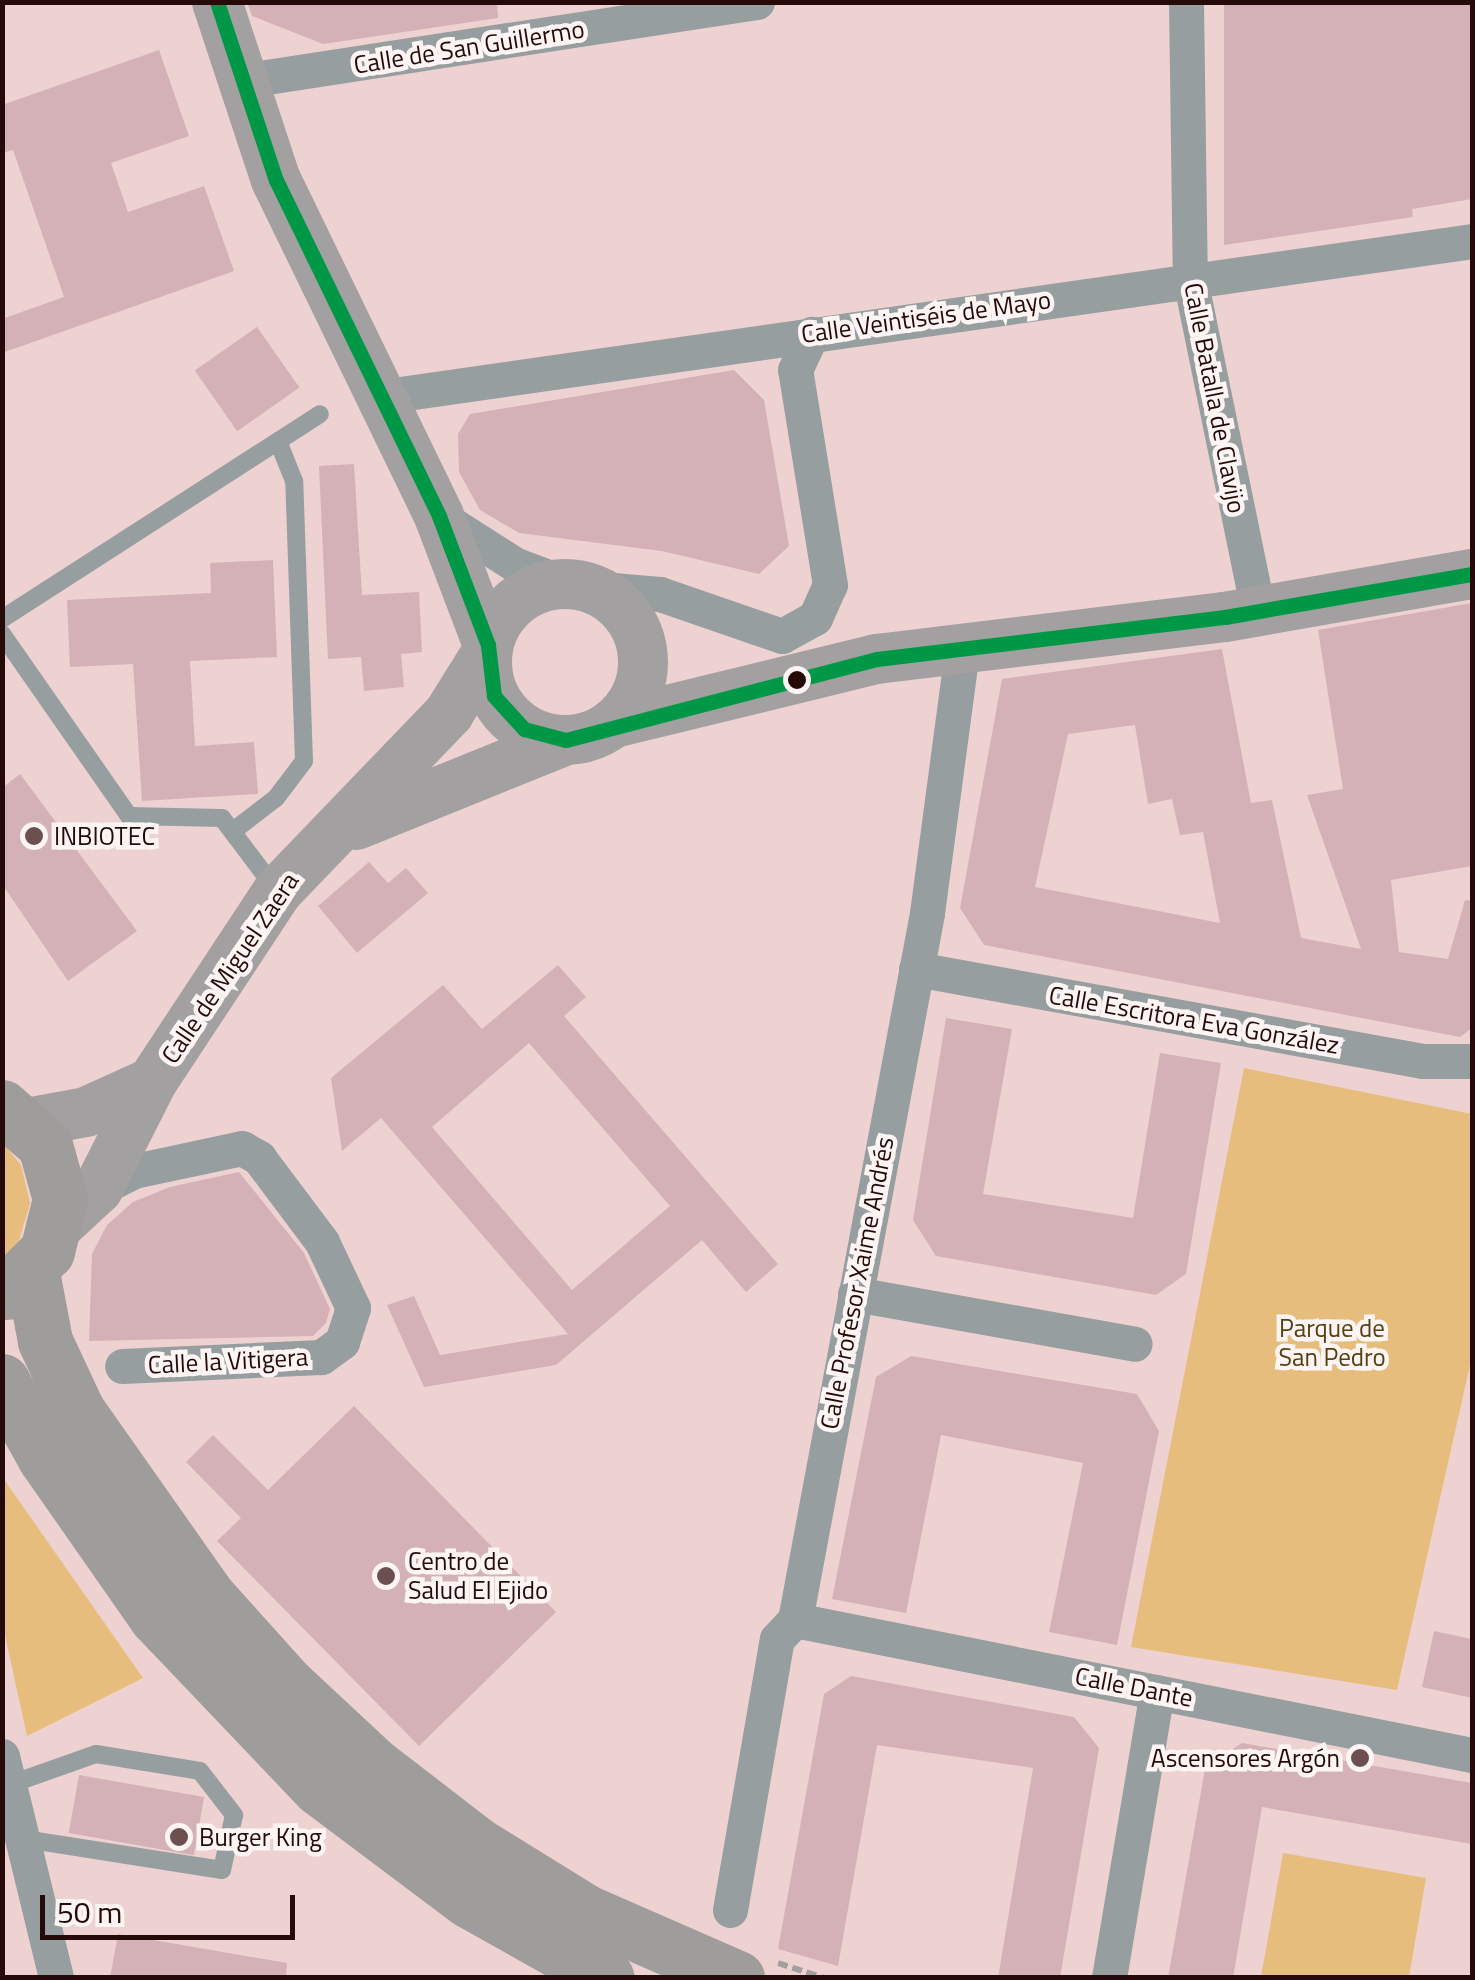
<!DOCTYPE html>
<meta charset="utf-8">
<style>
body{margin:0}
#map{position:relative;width:1475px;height:1980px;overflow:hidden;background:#eed2d1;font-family:"Titillium Web",sans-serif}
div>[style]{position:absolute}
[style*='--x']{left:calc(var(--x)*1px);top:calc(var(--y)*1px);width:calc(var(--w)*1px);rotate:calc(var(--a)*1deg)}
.green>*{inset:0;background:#e6bd7d}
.building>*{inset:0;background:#d4b1b7;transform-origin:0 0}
.path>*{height:6px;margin-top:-3px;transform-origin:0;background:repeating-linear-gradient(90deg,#a39f9f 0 10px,transparent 0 15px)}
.lane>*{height:18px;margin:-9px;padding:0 9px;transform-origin:9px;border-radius:9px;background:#979e9f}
.street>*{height:35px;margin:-17.5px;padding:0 17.5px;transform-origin:17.5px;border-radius:17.5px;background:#979e9f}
.secondary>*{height:50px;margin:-25px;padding:0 25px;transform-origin:25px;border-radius:25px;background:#a3a0a1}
.secondary>.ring{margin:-25px;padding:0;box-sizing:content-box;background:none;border:50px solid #a3a0a1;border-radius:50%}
.primary>*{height:55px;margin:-27.5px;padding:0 27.5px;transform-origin:27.5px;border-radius:27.5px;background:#9f9c9c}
.bus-1>*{height:15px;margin:-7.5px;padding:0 7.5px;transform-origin:7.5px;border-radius:7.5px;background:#009846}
.dots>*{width:28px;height:28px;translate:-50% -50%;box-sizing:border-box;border:5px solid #fdf4f4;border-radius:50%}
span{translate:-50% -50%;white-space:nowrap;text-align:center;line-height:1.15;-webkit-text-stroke:9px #fdf4f4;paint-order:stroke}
.street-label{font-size:25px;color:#260909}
.poi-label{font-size:25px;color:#260909}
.left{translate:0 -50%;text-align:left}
.right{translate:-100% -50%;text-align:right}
.park-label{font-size:25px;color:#553f0e}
.frame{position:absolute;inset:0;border:5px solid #260909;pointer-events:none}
.scale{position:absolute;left:40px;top:1895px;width:255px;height:45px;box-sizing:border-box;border:5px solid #260909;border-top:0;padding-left:12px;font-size:30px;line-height:35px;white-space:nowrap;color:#260909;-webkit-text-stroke:8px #fdf4f4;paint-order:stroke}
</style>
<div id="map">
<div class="green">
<i style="clip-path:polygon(1244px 1068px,1472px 1114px,1472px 1356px,1397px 1690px,1131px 1647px)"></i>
<i style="clip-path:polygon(3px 1143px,21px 1165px,30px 1203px,19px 1241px,3px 1259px)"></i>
<i style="clip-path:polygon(3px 1478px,143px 1678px,27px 1736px,3px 1626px)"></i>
<i style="clip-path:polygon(1283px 1853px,1426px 1878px,1409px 1977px,1261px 1977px)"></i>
</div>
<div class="building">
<i style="clip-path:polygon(247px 2px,497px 2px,498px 18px,323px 44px,252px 16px)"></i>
<i style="clip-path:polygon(1224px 2px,1472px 2px,1472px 199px,1412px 209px,1413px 217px,1224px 245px)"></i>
<i style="clip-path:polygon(159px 50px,189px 136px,111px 163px,128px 212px,204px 186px,234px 271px,2px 353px,2px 319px,64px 297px,13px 150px,2px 153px,2px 105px)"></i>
<i style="left:257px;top:327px;width:74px;height:76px;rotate:55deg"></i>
<i style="clip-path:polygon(734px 370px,764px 400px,789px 546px,759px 574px,662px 551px,519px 533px,480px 510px,459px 472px,458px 434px,470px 414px)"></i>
<i style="clip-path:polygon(354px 464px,362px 595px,419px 592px,422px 652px,401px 654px,404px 687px,364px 691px,361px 657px,328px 659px,319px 466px)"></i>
<i style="clip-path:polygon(273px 560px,277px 657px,190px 661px,195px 746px,254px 742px,258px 794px,142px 801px,133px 664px,70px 667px,67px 600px,211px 593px,210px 563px)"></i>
<i style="clip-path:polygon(evenodd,1472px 603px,1472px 866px,1391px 880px,1399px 952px,1448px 959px,1465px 900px,1472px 901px,1472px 1028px,1460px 1037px,984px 945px,960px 908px,1002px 679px,1222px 649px,1251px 803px,1272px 800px,1301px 938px,1361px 949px,1307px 795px,1343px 789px,1318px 630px,1472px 603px,1135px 725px,1148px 804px,1172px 799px,1180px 835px,1203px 832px,1220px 923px,1035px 887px,1068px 734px,1135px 725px)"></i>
<i style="clip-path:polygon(20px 774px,137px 931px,68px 981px,2px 884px,2px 788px)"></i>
<i style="clip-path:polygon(369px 862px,388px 883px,406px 868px,428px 893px,357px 953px,318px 906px)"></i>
<i style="clip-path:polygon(evenodd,558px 965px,586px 997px,564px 1016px,778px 1264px,746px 1292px,702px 1240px,556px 1365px,424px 1387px,387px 1305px,414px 1296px,440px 1355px,568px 1334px,381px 1118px,342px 1151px,331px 1078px,443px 985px,482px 1029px,558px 965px,529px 1043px,670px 1206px,572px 1290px,432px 1127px,529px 1043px)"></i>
<i style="clip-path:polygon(946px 1018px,1012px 1029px,983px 1194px,1133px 1218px,1160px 1053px,1221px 1063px,1186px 1274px,1156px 1295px,936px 1256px,913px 1220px)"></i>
<i style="clip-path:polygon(239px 1172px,304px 1253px,330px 1309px,326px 1323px,313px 1336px,89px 1341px,92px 1254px,107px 1225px,133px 1202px,170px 1187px)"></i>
<i style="clip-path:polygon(911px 1356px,1137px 1394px,1159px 1431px,1117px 1645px,1049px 1632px,1083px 1463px,941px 1435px,906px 1613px,832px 1599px,876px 1377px)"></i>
<i style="clip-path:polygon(354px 1406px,556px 1612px,419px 1746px,217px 1541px,241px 1518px,186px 1462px,213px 1435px,268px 1490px)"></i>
<i style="clip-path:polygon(1434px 1631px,1472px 1639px,1472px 1698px,1422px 1687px)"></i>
<i style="clip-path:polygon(851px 1676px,1074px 1717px,1099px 1748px,1060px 1978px,998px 1978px,1033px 1768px,877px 1745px,838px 1966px,778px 1949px,824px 1694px)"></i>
<i style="clip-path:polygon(1242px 1743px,1472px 1783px,1472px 1844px,1262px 1807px,1233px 1978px,1168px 1978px,1205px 1769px)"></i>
<i style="left:79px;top:1775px;width:127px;height:59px;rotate:10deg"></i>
<i style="clip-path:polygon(118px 1934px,287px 1963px,286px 1978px,110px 1978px)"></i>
</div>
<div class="path">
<i style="--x:778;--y:1963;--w:48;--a:18.1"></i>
</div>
<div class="lane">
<i style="--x:2;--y:619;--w:378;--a:-32.8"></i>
<i style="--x:2;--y:634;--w:222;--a:55.1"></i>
<i style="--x:129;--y:816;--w:93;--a:1.2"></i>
<i style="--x:222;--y:818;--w:86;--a:53"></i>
<i style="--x:233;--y:831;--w:54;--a:-37.5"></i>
<i style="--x:276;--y:798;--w:46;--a:-52.9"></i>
<i style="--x:304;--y:761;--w:280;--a:-92"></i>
<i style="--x:294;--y:481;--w:43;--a:-111.8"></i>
<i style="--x:11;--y:1784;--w:90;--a:-19.4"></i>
<i style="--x:96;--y:1754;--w:105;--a:9.3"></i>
<i style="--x:200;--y:1771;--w:56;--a:52.3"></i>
<i style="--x:234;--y:1815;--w:56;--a:102.3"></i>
<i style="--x:222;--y:1870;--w:199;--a:-171.1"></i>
</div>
<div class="street">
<i style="--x:1186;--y:2;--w:277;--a:89.2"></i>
<i style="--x:1190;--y:279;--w:339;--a:78.4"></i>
<i style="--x:240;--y:81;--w:523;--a:-8.69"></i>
<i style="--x:379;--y:397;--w:1104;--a:-8.12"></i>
<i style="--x:439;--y:516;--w:91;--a:32.5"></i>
<i style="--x:516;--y:565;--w:54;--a:20.4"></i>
<i style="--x:589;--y:588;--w:71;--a:4.8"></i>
<i style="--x:660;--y:594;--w:129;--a:19"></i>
<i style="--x:782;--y:636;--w:38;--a:-29"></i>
<i style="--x:815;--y:618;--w:36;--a:-66"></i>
<i style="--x:830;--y:585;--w:218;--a:-99.2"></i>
<i style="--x:795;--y:370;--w:40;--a:-65"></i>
<i style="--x:916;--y:969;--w:515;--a:10.28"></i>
<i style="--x:1423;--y:1061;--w:49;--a:0"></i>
<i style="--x:98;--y:1189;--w:40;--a:-26.6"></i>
<i style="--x:134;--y:1171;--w:110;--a:-12"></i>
<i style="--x:242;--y:1148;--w:20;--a:30"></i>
<i style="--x:259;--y:1158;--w:105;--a:53.1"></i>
<i style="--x:322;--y:1242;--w:73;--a:64.8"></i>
<i style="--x:353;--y:1308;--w:36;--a:108"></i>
<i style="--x:342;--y:1342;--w:26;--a:144"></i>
<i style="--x:321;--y:1357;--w:199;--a:177.4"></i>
<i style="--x:855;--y:1294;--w:284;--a:10.1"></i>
<i style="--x:795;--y:1620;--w:690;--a:11.28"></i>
<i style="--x:2;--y:1756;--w:228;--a:76.3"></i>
<i style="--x:730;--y:1910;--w:275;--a:-80.2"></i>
<i style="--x:777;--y:1639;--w:26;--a:-47"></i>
<i style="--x:795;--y:1620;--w:719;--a:-79.42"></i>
<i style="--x:927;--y:913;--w:266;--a:-82.4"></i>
<i style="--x:1109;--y:1978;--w:290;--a:-80.5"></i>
</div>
<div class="secondary">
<i style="--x:217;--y:2;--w:188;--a:71.7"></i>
<i style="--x:276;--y:180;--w:373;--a:64.1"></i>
<i style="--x:439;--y:516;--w:138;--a:69.2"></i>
<i class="ring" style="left:487px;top:584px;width:106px;height:106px"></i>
<i style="--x:614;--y:723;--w:271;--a:-13.7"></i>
<i style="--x:877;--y:659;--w:351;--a:-6.9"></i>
<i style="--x:1225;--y:617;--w:251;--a:-9.9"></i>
<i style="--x:356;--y:825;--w:227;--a:-22"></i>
<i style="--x:26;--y:1123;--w:61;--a:-10.4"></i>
<i style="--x:86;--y:1112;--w:72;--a:-24.4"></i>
<i style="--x:56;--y:1228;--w:57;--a:-42.9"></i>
<i style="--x:98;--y:1189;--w:120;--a:-63.2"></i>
<i style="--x:152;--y:1082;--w:229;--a:-56.6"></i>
<i style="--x:278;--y:891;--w:247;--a:-46.1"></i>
<i style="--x:449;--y:713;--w:72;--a:-58.1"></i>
</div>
<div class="primary">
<i style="--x:2;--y:1107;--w:57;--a:41.5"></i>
<i style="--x:45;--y:1145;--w:56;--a:74.5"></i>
<i style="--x:60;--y:1199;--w:54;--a:104"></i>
<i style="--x:47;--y:1251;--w:58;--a:135"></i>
<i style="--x:32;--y:1272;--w:70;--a:79.3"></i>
<i style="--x:45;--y:1341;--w:76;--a:65.1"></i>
<i style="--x:77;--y:1410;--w:226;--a:54.9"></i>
<i style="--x:207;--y:1595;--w:118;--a:48.1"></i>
<i style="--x:286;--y:1683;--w:120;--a:43"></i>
<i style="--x:374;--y:1765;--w:131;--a:37.6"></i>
<i style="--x:478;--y:1845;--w:127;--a:31.8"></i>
<i style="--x:586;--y:1912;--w:165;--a:23.6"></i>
<i style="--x:2;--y:1381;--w:88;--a:60.8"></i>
<i style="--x:45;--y:1458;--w:194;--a:55.1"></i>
<i style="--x:156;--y:1617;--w:236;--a:46.4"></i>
<i style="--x:319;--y:1788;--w:186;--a:36.9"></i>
<i style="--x:468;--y:1900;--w:159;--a:29.3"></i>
</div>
<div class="bus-1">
<i style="--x:217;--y:2;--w:188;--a:71.7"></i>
<i style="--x:276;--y:180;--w:373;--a:64.1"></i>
<i style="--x:439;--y:516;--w:138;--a:69.2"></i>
<i style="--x:488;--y:645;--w:51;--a:83.3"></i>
<i style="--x:494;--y:696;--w:45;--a:47.7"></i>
<i style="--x:524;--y:729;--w:43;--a:14.7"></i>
<i style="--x:566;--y:740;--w:321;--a:-14.6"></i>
<i style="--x:877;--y:659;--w:351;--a:-6.9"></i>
<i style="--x:1225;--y:617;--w:251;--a:-9.9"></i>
</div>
<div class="dots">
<i style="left:797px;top:680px;background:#260909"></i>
<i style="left:34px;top:836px;background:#6c4f4f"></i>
<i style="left:386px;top:1576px;background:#6c4f4f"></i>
<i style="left:1360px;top:1758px;background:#6c4f4f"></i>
<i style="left:179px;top:1837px;background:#6c4f4f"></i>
</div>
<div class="street-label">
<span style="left:469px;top:47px;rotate:-9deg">Calle de San Guillermo</span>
<span style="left:926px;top:317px;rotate:-8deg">Calle Veintiséis de Mayo</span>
<span style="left:1215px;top:398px;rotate:79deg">Calle Batalla de Clavijo</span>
<span style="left:230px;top:968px;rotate:-56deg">Calle de Miguel Zaera</span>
<span style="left:1194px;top:1020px;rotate:10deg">Calle Escritora Eva González</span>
<span style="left:857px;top:1283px;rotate:-79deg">Calle Profesor Xaime Andrés</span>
<span style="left:228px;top:1361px;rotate:-3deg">Calle la Vitigera</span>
<span style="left:1134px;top:1687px;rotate:11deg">Calle Dante</span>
</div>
<div class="poi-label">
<span class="left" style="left:54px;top:836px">INBIOTEC</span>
<span class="left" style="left:408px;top:1576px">Centro de<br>Salud El Ejido</span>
<span class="right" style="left:1340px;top:1758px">Ascensores Argón</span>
<span class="left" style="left:199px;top:1837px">Burger King</span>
</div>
<div class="park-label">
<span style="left:1332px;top:1343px">Parque de<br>San Pedro</span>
</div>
<div class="frame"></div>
<div class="scale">50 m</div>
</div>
